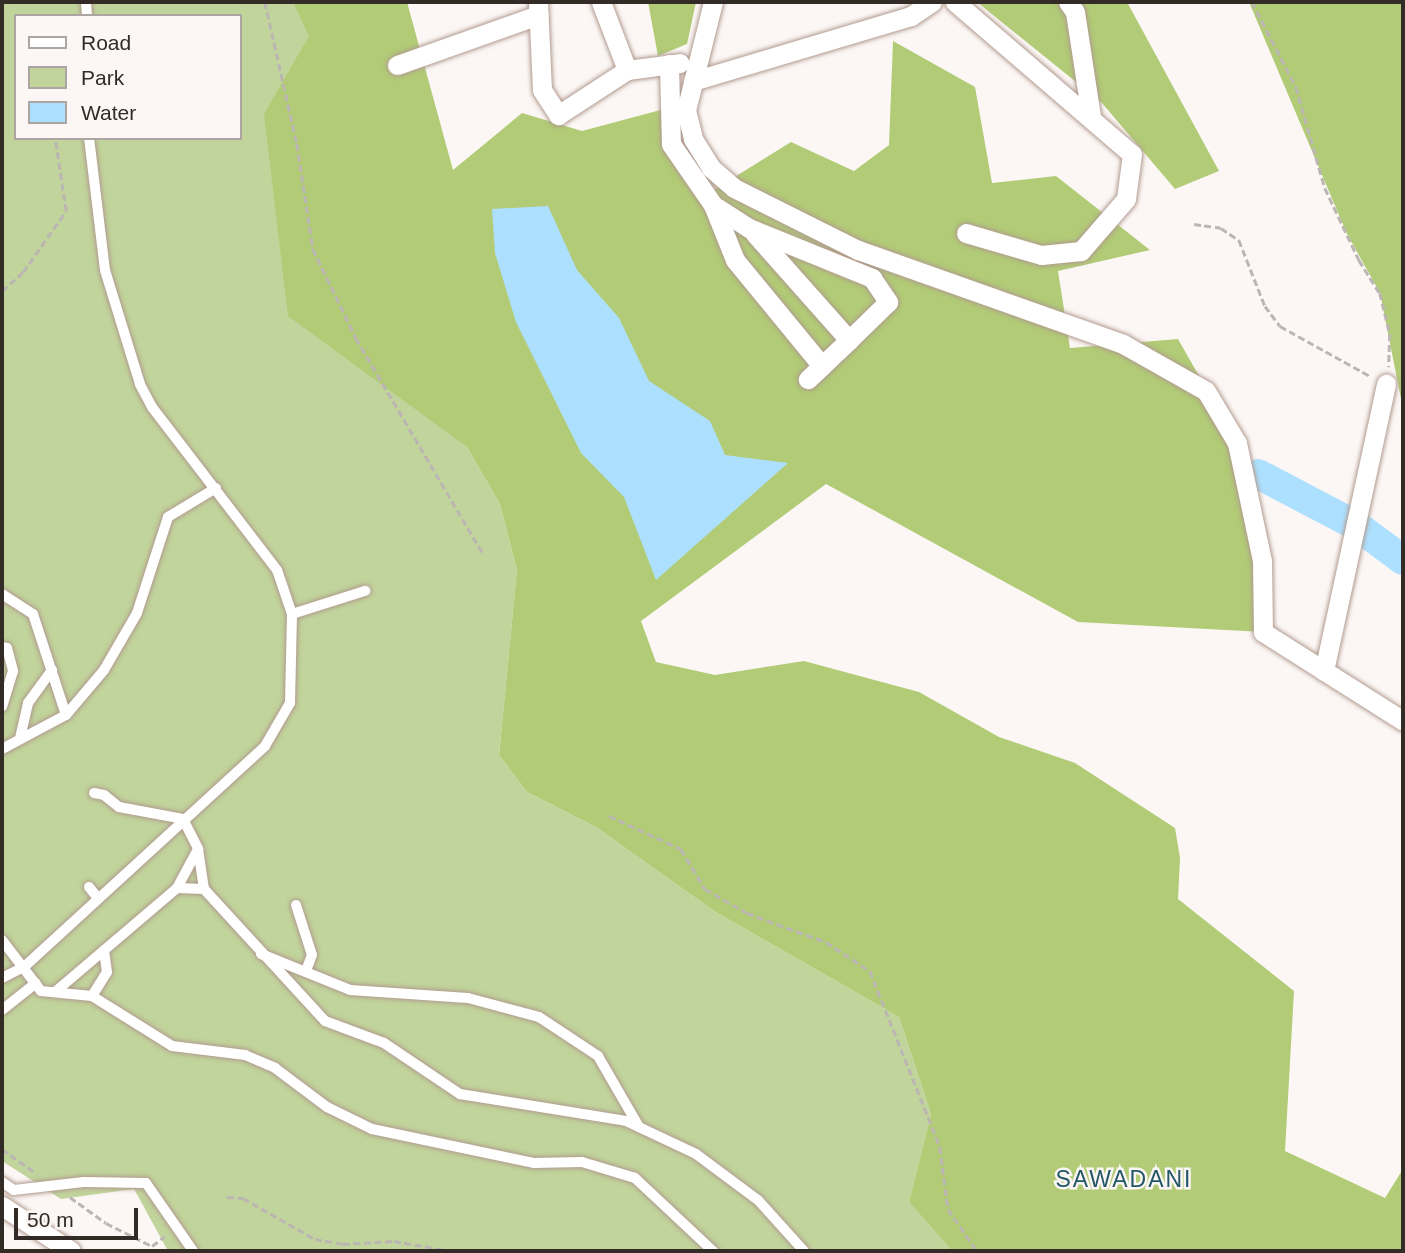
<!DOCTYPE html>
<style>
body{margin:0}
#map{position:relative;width:1405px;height:1253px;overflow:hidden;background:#fcf7f5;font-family:Helvetica,sans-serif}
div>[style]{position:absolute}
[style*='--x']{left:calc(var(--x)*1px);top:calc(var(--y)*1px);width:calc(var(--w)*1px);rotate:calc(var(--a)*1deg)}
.green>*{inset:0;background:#c1d49b}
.forest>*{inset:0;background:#b1cb76}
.water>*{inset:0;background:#ade0ff}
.river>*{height:30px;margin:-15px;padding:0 15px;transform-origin:15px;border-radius:15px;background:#ade0ff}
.path>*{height:2.5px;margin-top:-1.25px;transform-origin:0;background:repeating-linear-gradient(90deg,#bcb6b3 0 7px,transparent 0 10.5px)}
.roads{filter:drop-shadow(0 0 2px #b19b8f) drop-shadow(0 0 2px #b19b8f)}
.service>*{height:10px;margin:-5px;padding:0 5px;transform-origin:5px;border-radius:5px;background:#fff}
.minor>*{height:19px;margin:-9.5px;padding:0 9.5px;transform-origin:9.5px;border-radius:9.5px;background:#fff}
span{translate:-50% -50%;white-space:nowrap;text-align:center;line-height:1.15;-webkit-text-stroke:5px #fcf7f5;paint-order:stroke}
.quarter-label{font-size:23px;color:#245767;letter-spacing:2px}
.frame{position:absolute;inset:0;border:4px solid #332b26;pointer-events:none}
.legend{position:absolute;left:14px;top:14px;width:228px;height:126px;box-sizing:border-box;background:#fcf7f5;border:2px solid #aca5a2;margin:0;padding:9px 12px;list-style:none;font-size:21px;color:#332b26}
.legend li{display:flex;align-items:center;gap:14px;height:35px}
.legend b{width:35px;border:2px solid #aca5a2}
.scale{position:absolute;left:14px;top:1208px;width:124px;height:32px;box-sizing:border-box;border:4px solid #332b26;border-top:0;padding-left:9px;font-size:21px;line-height:24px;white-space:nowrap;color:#332b26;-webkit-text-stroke:5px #fcf7f5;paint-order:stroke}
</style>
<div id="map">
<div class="green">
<i style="clip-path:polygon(evenodd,2px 2px,338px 2px,467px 447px,500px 504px,517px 570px,499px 755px,527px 792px,596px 827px,714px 911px,899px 1017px,931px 1114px,909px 1202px,952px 1251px,168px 1251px,134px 1189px,61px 1199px,2px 1161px,2px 2px,16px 16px,240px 16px,240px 138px,16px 138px,16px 16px)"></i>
</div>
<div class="forest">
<i style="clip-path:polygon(293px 2px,407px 2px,453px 170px,522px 113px,582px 131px,668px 108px,701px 198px,791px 142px,854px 171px,889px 145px,893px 41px,975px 87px,992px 183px,1056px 176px,1150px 250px,1058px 271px,1070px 348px,1178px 339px,1237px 443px,1263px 632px,1078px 622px,826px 484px,641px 621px,656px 662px,715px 675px,804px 661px,919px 692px,999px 737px,1075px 763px,1175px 828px,1180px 858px,1178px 899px,1294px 991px,1285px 1151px,1385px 1198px,1403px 1169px,1403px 1251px,952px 1251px,909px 1202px,931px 1114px,899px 1017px,714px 911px,596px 827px,527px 792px,499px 755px,517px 570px,500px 504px,467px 447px,288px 316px,264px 114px,309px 36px)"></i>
<i style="clip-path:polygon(648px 2px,696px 2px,687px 44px,658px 56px)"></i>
<i style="clip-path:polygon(977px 2px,1127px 2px,1219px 171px,1175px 189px,1102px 103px)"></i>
<i style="clip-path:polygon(1249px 2px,1403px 2px,1403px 409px,1380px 293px,1347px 234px)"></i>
</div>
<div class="water">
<i style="clip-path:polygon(548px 206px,577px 270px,619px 318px,649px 381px,710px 421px,725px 455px,788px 463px,656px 580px,624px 497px,581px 453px,516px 322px,495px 253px,492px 209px)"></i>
</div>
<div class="river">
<i style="--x:1258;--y:474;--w:112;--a:27.7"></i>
<i style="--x:1357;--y:526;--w:57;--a:36.5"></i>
</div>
<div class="path">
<i style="--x:265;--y:2;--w:146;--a:77.3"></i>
<i style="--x:297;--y:144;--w:106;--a:81.3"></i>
<i style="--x:313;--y:249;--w:99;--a:64.2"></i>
<i style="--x:356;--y:338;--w:252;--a:59.5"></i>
<i style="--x:1252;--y:2;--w:96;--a:62.6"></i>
<i style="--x:1296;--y:87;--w:105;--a:74"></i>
<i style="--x:1325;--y:188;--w:80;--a:64.7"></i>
<i style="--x:1359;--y:260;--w:39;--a:58"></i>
<i style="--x:1380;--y:293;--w:42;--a:76.3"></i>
<i style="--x:1390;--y:334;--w:33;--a:92"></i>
<i style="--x:1194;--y:224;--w:27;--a:8"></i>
<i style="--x:1221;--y:228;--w:22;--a:34"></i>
<i style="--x:1239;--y:240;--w:71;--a:68.5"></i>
<i style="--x:1265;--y:306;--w:25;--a:53"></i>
<i style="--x:1280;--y:326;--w:103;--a:29.1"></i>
<i style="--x:2;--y:291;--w:28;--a:-42"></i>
<i style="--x:23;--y:272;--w:75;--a:-54.8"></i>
<i style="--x:66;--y:211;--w:74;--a:-98.6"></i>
<i style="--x:609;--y:816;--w:79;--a:24.6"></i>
<i style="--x:681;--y:849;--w:47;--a:59"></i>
<i style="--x:705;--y:889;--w:48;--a:29.7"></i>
<i style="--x:747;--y:913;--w:84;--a:20.2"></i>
<i style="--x:826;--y:942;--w:53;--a:33.4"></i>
<i style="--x:870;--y:971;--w:189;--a:68.3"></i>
<i style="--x:940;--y:1147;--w:63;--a:82.6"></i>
<i style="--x:948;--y:1209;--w:51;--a:55.4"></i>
<i style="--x:2;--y:1149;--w:42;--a:35.2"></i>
<i style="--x:70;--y:1197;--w:44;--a:35.8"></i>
<i style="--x:106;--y:1223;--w:51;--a:26.6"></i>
<i style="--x:152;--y:1246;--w:16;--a:-38"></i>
<i style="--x:227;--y:1197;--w:16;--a:4"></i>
<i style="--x:243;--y:1198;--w:83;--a:29.7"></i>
<i style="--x:315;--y:1239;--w:28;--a:10"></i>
<i style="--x:343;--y:1244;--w:51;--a:-3.4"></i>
<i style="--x:394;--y:1241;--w:58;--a:10"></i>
</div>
<div class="roads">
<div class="service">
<i style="--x:86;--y:2;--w:14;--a:86"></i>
<i style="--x:2;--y:594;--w:37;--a:33"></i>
<i style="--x:33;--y:614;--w:106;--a:71.9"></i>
<i style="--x:292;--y:614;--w:77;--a:-17.5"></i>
<i style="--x:2;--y:647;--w:5;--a:11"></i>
<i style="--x:7;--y:648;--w:24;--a:75"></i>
<i style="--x:13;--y:671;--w:37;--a:107"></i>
<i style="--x:20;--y:738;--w:36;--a:-77"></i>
<i style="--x:28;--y:703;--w:41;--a:-54"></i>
<i style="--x:2;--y:749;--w:72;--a:-28"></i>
<i style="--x:66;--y:715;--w:59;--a:-49.8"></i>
<i style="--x:104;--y:670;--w:66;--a:-59.9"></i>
<i style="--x:137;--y:613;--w:101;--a:-72.1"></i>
<i style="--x:168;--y:517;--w:56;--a:-31.1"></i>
<i style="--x:94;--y:793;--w:10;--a:11"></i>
<i style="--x:104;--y:795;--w:19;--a:39"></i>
<i style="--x:119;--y:807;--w:65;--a:10.6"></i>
<i style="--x:183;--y:819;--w:34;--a:63"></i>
<i style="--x:198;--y:849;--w:40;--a:81.5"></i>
<i style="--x:204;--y:889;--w:179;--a:47.5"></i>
<i style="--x:325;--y:1021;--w:63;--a:20.4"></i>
<i style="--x:384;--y:1043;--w:92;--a:33.9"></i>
<i style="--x:460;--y:1094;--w:168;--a:9.2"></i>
<i style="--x:626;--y:1121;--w:77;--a:25.2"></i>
<i style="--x:696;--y:1154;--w:77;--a:36.6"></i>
<i style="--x:758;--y:1200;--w:69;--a:48"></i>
<i style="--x:89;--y:887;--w:14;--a:51"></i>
<i style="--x:177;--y:888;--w:44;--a:-61.7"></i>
<i style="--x:296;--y:905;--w:52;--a:72.3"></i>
<i style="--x:312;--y:955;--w:17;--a:111"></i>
<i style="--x:2;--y:940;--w:64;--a:52.6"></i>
<i style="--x:41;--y:991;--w:51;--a:5.6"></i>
<i style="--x:92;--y:996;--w:94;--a:32"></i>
<i style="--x:172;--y:1046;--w:74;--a:7"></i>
<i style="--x:245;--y:1055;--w:33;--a:23"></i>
<i style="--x:275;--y:1068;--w:65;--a:36.9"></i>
<i style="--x:327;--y:1107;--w:50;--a:26.1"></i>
<i style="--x:372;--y:1129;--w:166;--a:11.9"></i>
<i style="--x:534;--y:1163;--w:48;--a:-1.2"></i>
<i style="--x:582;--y:1162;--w:55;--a:16.8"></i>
<i style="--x:635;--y:1178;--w:107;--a:43.1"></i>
<i style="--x:261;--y:954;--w:96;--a:22"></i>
<i style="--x:350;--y:990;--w:118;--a:3.9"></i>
<i style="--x:468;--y:998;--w:73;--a:15"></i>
<i style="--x:539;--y:1017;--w:71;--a:33.5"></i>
<i style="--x:598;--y:1056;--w:82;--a:60"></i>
<i style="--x:2;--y:978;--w:25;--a:-27"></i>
<i style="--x:24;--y:967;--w:327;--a:-42.5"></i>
<i style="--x:265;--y:746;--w:50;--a:-59.8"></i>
<i style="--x:290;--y:703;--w:89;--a:-88.7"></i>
<i style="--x:292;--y:614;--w:46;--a:-108.8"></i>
<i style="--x:277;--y:570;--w:205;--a:-127.5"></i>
<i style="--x:152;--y:407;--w:26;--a:-118"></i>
<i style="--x:140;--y:384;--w:119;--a:-107.1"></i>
<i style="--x:105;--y:270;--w:133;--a:-96.9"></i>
<i style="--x:55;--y:992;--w:160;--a:-40.4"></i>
<i style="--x:177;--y:888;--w:27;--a:2"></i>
<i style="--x:92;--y:996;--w:28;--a:-58"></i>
<i style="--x:107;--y:972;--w:22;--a:-98"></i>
<i style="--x:2;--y:1010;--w:43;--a:-38.5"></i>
<i style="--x:2;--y:1182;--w:14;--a:34"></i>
<i style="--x:14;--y:1190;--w:70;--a:-6.5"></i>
<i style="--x:84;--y:1182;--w:62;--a:0.9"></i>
<i style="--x:146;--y:1183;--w:83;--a:55.3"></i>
</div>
<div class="minor">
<i style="--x:538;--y:2;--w:88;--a:87.4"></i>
<i style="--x:542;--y:90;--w:30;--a:57"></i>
<i style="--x:558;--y:115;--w:82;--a:-33.1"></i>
<i style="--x:627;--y:70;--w:53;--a:-7.5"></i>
<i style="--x:601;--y:2;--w:73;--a:69.1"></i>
<i style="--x:713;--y:2;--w:111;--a:104"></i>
<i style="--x:686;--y:110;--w:30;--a:76"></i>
<i style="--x:693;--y:139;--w:34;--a:58"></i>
<i style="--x:711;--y:168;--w:30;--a:41"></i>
<i style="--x:734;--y:188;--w:139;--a:26.6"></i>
<i style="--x:858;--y:250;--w:281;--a:19.5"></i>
<i style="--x:1123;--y:344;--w:95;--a:29.5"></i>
<i style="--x:1206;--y:391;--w:61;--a:59.2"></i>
<i style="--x:1237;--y:443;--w:121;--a:78"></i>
<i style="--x:1262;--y:561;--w:71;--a:89.2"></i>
<i style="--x:1263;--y:632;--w:166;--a:32.4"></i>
<i style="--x:955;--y:2;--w:233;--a:40.7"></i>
<i style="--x:1132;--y:154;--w:45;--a:97.6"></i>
<i style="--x:1126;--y:199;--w:69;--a:130.9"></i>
<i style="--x:1081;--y:251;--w:40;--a:174.3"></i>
<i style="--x:1041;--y:255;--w:78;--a:-163.7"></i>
<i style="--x:1068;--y:2;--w:12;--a:55"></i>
<i style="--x:1075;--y:12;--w:106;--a:81.3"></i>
<i style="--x:669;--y:64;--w:80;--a:88.6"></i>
<i style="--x:671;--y:144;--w:74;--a:55.5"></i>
<i style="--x:713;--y:205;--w:43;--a:32.6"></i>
<i style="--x:749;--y:228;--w:133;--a:22.1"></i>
<i style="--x:872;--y:278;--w:29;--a:56"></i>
<i style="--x:888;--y:302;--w:54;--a:135.7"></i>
<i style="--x:397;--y:65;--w:150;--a:-19.5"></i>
<i style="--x:693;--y:81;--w:227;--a:-16.6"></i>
<i style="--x:911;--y:16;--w:25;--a:-34"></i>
<i style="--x:713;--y:205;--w:59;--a:68.2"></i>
<i style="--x:735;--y:260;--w:137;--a:50.6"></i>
<i style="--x:755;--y:234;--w:142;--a:48.4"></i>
<i style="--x:849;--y:340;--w:57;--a:136.4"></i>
<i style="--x:1324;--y:671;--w:294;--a:-77.8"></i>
<i style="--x:2;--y:1206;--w:82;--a:33.1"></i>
</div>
</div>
<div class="quarter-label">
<span style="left:1124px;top:1179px">SAWADANI</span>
</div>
<div class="frame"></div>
<ul class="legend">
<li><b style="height:9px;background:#fff"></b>Road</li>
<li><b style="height:19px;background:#c1d49b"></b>Park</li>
<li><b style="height:19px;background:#ade0ff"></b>Water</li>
</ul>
<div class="scale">50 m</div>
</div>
